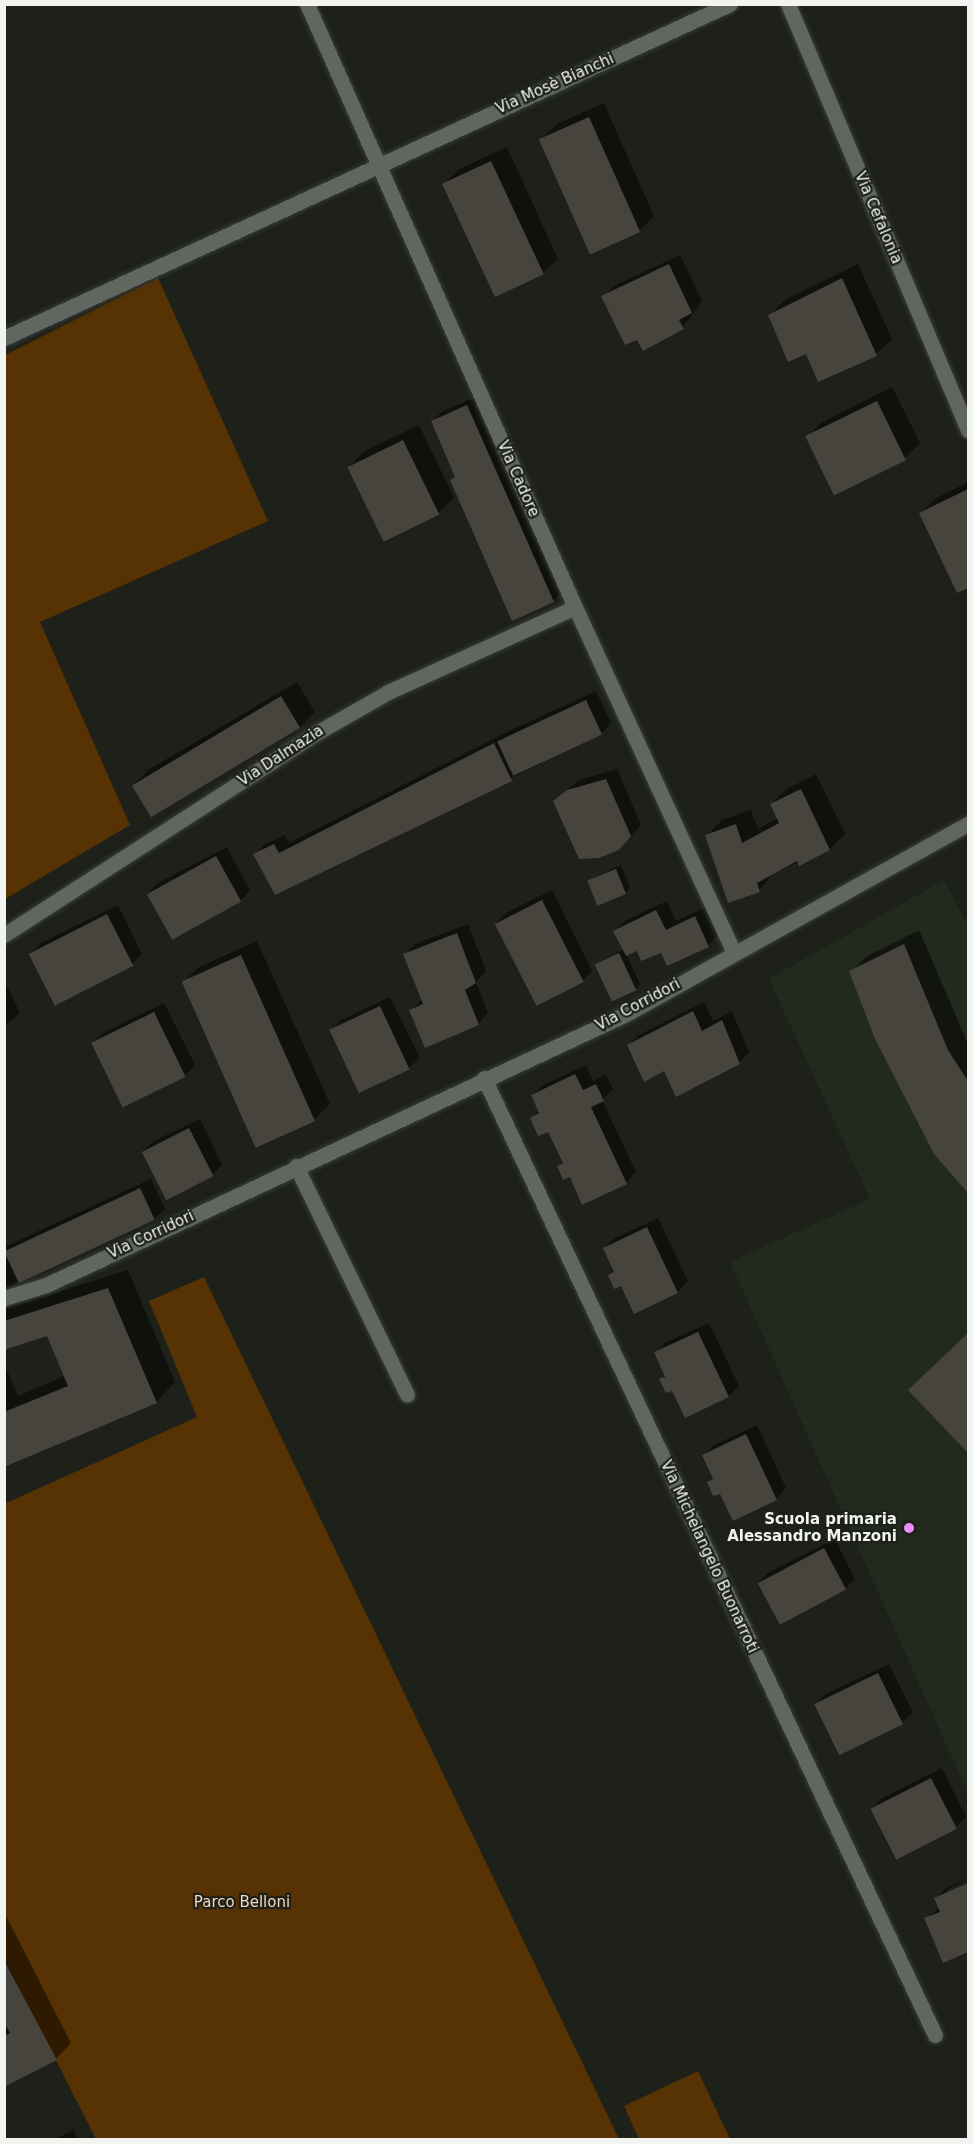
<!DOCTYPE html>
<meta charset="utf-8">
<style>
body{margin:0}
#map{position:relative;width:973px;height:2144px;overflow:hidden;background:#1d211a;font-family:"DejaVu Sans",sans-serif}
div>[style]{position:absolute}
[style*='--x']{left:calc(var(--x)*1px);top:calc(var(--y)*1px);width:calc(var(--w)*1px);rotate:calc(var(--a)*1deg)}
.built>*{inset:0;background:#22291d}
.green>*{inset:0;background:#573203}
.shadow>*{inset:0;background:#0007}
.building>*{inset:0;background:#46443c;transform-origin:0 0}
.roads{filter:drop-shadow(0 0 2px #3a3d39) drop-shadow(0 0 2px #3a3d39)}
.minor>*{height:15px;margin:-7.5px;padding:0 7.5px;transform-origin:7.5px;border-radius:7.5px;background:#61665e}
.dots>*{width:16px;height:16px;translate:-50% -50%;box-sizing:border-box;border:3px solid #1d211a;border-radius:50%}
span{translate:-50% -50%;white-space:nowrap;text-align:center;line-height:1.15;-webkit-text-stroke:4.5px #1d211a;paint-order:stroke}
.street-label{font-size:15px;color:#f1f4f0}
.poi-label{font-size:15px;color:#f1f4f0;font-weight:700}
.right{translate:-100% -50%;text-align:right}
.park-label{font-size:15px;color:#f7d8bb}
.frame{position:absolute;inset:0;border:6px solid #f1f4f0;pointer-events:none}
</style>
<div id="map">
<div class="built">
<i style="clip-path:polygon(944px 880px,968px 926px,968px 1793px,730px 1262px,870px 1199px,769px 979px)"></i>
</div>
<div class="green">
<i style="clip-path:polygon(158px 278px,268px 521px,40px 622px,130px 825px,5px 899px,5px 355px)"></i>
<i style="clip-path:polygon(204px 1277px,619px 2139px,96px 2139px,5px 1960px,4px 1504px,197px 1417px,149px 1301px)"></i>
<i style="clip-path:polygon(698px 2071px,730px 2139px,639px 2139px,624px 2106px)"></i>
</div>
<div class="shadow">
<i style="clip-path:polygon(604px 103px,654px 216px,639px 231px,541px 139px,557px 124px)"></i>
<i style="clip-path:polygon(507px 147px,558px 259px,542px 274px,444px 184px,459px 169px)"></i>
<i style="clip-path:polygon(680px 255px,702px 301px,683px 327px,638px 338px,603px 297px,614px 286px)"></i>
<i style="clip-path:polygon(858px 264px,892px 339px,876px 354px,819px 380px,806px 352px,770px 315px,785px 300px)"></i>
<i style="clip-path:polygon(892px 387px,920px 443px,905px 458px,807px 437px,822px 422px)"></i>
<i style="clip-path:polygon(478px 396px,569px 585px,553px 601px,513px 619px,452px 480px,456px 475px,432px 421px,443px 411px)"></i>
<i style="clip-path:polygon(419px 425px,454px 498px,438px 513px,384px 539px,349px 467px,364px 451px)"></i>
<i style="clip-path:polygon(968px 482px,968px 586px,958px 591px,921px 513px,936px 498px)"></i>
<i style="clip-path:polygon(297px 682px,315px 712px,300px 727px,133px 785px,148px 770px)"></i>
<i style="clip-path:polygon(596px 691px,611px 723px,601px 734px,276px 893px,255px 854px,265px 844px,285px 835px,289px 843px,509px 731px)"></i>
<i style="clip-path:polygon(617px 769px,641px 825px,629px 838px,563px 794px,579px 780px)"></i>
<i style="clip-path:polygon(816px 774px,845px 834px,830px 849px,773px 873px,759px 891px,706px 836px,722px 820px,751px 810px,758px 829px,778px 818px,771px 804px,787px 789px)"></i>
<i style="clip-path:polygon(227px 847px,250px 891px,240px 901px,148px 894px,158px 883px)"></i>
<i style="clip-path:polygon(621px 865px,630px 888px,625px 893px,589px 880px)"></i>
<i style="clip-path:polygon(552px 890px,592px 971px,582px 981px,496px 923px,506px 913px)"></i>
<i style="clip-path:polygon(667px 901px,676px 921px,706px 907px,718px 935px,708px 945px,661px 951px,638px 949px,626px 954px,640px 984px,635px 989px,596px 964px,624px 949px,615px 931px,625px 921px)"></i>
<i style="clip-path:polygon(118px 905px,142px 954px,132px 964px,30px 954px,41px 943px)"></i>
<i style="clip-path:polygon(468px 924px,486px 971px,476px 982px,488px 1013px,478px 1024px,410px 1011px,422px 1000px,405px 955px,415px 944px)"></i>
<i style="clip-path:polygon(919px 930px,968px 1044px,968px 1192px,936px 1153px,851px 971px,867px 956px)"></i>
<i style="clip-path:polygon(257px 941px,330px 1104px,315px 1119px,183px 982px,199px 967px)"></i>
<i style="clip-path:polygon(4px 980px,20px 1013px,4px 1026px)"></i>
<i style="clip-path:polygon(390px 997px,420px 1058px,409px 1068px,331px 1031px,341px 1020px)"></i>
<i style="clip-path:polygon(704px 1002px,713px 1021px,732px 1011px,749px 1052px,739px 1063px,665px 1069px,628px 1046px,639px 1035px)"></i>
<i style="clip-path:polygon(164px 1003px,195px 1065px,185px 1076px,92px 1043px,103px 1033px)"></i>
<i style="clip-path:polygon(586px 1065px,593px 1081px,606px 1075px,613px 1089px,602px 1100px,636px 1172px,626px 1183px,570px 1175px,558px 1166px,563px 1161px,549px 1130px,531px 1119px,540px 1110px,532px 1095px,543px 1085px)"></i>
<i style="clip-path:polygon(200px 1119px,222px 1165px,212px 1175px,143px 1151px,154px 1141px)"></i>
<i style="clip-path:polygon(151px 1179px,165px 1209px,154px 1219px,4px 1289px,4px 1247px)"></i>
<i style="clip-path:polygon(658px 1218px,688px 1281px,677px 1292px,610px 1275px,615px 1270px,604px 1248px,615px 1238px)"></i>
<i style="clip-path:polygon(128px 1270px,175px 1382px,156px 1402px,4px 1465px,4px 1363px,18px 1396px,65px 1376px,48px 1334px,4px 1349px,4px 1309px)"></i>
<i style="clip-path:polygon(709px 1323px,739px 1386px,729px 1396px,686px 1416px,673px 1389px,661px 1380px,666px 1375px,656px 1353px,666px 1342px)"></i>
<i style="clip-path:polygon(968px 1334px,968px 1451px,910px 1390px)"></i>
<i style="clip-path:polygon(757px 1425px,786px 1488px,776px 1499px,708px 1483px,714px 1477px,704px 1455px,714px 1445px)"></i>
<i style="clip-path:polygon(835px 1539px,855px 1579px,845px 1589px,759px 1582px,769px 1572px)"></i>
<i style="clip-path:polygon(889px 1664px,913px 1712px,902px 1722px,839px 1753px,816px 1704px,826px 1694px)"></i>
<i style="clip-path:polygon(942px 1768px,966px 1817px,956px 1827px,872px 1808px,882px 1798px)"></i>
<i style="clip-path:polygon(968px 1878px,946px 1891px,946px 1894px,968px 1885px,968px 1950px,944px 1961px,926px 1919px,940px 1907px,936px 1898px,946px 1888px)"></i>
<i style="clip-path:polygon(4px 1912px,71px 2043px,56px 2059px,4px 2086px,4px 2030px,9px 2028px,4px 2019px)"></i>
<i style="clip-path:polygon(74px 2130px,77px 2140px,52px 2140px)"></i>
</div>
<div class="building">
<i style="left:589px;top:117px;width:126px;height:55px;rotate:66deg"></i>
<i style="left:491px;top:161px;width:125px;height:54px;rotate:65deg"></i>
<i style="clip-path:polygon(669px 264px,692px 313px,679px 320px,684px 329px,643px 351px,637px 340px,625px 345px,601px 296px)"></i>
<i style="clip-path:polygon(842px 278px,877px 356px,818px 382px,806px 354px,788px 362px,768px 315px)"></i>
<i style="left:877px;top:401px;width:66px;height:80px;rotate:64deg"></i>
<i style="clip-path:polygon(467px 405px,554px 602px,512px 621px,450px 480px,455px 477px,431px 421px)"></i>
<i style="left:403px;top:440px;width:83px;height:62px;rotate:64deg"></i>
<i style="clip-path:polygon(968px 489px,968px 588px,957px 593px,919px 513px)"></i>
<i style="left:281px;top:696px;width:37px;height:174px;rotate:59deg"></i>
<i style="left:586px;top:700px;width:38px;height:98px;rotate:65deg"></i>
<i style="clip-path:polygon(494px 743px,512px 781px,275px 895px,253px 854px,274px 844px,279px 853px)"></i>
<i style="clip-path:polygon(606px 779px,631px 836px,619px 850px,599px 858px,579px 859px,553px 801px,567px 790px)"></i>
<i style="clip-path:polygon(801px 789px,830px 850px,799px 866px,797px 861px,757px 883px,760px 892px,728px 903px,705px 835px,736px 824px,742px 843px,779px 823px,770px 804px)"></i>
<i style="left:216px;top:856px;width:52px;height:79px;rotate:61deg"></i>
<i style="left:616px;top:869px;width:27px;height:31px;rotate:68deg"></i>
<i style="left:542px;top:900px;width:92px;height:53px;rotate:63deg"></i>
<i style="clip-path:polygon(656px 910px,666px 930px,695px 916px,709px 947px,667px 966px,661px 953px,641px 961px,637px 951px,626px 956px,613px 931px)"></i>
<i style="left:107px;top:914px;width:58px;height:88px;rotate:63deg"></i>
<i style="clip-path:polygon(457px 933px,476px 983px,465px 990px,479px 1025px,425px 1048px,409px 1010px,423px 1004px,403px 954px)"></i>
<i style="clip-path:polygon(904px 944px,948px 1050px,968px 1081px,968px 1193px,934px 1154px,875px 1039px,849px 971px)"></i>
<i style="left:619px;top:953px;width:41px;height:27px;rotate:65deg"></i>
<i style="left:241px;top:955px;width:182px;height:65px;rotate:66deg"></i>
<i style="left:380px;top:1006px;width:70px;height:56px;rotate:65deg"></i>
<i style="clip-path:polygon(693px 1011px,702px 1031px,722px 1020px,740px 1064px,676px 1097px,664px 1071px,644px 1082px,627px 1045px)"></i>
<i style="left:154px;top:1012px;width:72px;height:70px;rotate:64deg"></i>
<i style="clip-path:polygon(575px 1074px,583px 1090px,596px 1084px,604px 1101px,591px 1107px,627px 1184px,582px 1205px,570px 1177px,563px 1180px,557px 1166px,563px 1163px,548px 1132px,538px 1136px,530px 1118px,539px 1113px,531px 1095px)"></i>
<i style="left:189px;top:1128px;width:54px;height:53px;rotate:63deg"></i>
<i style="left:140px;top:1188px;width:35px;height:150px;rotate:65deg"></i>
<i style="clip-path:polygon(647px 1227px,678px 1293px,634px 1314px,621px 1286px,614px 1289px,608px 1275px,614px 1272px,603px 1248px)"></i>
<i style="clip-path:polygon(108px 1288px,157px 1403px,4px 1467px,4px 1412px,68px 1386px,47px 1336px,4px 1350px,4px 1321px)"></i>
<i style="clip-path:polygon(698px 1332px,729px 1397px,685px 1418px,672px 1391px,666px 1393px,659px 1379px,665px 1377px,654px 1352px)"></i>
<i style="clip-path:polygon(968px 1333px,968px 1453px,908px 1390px)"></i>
<i style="clip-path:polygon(746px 1434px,777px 1500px,733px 1521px,720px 1494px,713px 1496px,707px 1482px,713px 1479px,702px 1455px)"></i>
<i style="left:824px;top:1548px;width:47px;height:75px;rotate:62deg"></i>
<i style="left:878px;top:1673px;width:57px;height:71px;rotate:64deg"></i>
<i style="left:931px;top:1778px;width:57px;height:68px;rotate:63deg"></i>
<i style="clip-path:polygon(968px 1883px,968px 1952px,943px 1963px,924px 1918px,940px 1912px,934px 1898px)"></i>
<i style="clip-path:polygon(4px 1960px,57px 2060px,4px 2087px,4px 2036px,10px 2033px,4px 2022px)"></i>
</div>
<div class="roads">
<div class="minor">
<i style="--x:307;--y:4;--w:660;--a:66.04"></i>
<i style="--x:575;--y:607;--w:380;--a:65.3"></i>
<i style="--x:788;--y:4;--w:463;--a:67.1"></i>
<i style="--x:4;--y:338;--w:799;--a:-24.71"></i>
<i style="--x:4;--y:935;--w:374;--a:-32.9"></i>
<i style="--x:318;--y:732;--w:81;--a:-29.7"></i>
<i style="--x:388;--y:692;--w:205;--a:-24.4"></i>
<i style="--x:484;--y:1078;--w:1058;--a:64.77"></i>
<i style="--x:296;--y:1166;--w:254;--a:64.1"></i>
<i style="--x:4;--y:1298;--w:44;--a:-17.2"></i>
<i style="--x:46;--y:1285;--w:640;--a:-25.04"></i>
<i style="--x:626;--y:1014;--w:391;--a:-29.1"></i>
</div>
</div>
<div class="dots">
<i style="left:909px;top:1528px;background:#eb8dfc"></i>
</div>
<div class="street-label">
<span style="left:555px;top:84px;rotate:-24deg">Via Mosè Bianchi</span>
<span style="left:878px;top:218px;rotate:67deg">Via Cefalonia</span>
<span style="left:518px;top:479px;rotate:66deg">Via Cadore</span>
<span style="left:281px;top:756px;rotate:-33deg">Via Dalmazia</span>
<span style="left:638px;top:1005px;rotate:-28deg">Via Corridori</span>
<span style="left:151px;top:1235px;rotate:-25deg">Via Corridori</span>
<span style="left:709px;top:1557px;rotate:65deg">Via Michelangelo Buonarroti</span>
</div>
<div class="poi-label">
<span class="right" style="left:897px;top:1528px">Scuola primaria<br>Alessandro Manzoni</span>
</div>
<div class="park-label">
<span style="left:242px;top:1903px">Parco Belloni</span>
</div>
<div class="frame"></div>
</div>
